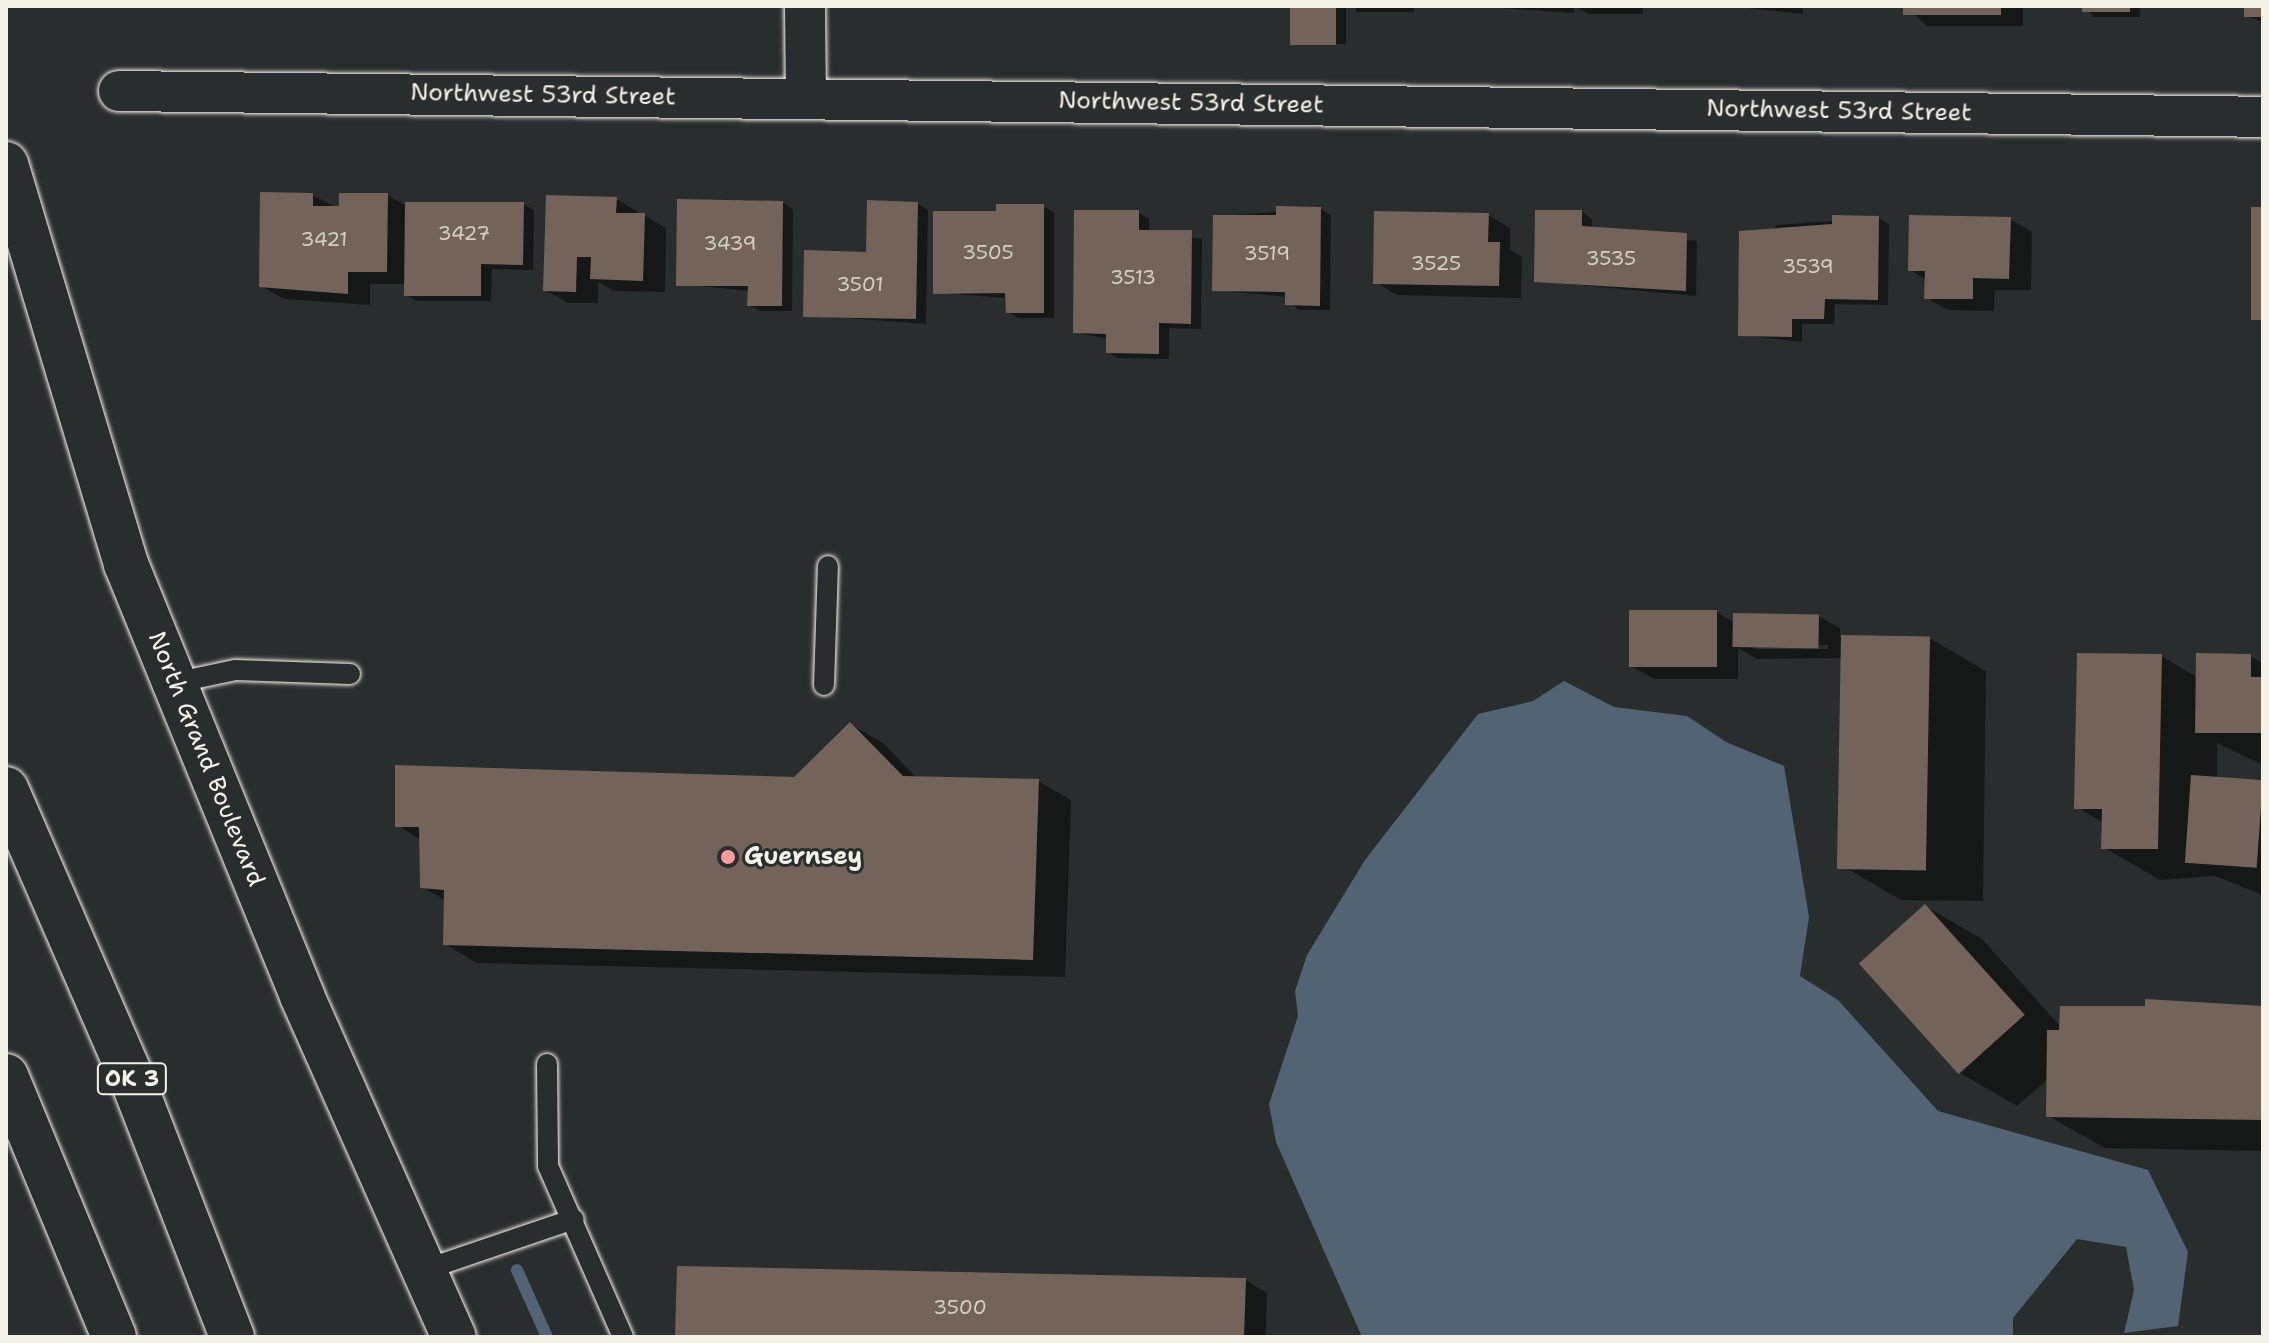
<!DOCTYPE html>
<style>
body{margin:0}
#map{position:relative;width:2269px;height:1343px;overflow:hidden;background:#2a2d2e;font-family:"Shantell Sans",sans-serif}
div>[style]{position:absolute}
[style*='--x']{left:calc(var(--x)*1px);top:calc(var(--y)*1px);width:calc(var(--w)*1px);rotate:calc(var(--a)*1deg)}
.water>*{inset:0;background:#526374}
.shadow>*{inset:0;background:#0007;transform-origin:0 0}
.stream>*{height:12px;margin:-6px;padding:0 6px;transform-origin:6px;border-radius:6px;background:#526374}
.building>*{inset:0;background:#74635a;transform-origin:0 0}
.roads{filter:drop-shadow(0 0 2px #f4f1e8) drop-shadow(0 0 2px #f4f1e8)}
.lane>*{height:20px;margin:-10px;padding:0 10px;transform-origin:10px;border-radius:10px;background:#2a2d2e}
.street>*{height:40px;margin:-20px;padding:0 20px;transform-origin:20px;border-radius:20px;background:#2a2d2e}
.secondary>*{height:44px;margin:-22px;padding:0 22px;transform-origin:22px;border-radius:22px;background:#2a2d2e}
.highway>*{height:44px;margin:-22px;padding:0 22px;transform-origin:22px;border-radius:22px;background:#2a2d2e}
.dots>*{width:22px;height:22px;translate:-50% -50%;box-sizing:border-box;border:4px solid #2a2d2e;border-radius:50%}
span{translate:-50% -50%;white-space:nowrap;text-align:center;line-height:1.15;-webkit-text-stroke:6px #2a2d2e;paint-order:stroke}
.number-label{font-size:20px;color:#d4cec4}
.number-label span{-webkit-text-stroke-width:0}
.shield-label span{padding:2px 6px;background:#2a2d2e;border:2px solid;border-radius:6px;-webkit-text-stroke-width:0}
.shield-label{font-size:22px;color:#f4f1e8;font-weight:700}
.street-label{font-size:24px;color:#f4f1e8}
.poi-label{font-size:24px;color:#f4f1e8;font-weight:700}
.left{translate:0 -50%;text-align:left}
.frame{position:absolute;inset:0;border:8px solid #f4f1e8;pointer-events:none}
</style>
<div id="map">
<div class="water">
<i style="clip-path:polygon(1564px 681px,1614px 707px,1687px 716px,1726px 742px,1784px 766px,1809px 917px,1800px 976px,1838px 1000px,1938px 1111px,2148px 1170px,2188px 1252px,2178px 1326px,2124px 1333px,2134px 1290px,2126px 1247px,2077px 1239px,2013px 1318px,2013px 1337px,1362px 1337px,1276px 1142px,1269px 1104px,1298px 1016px,1295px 991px,1307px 955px,1365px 860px,1478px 714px,1533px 701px)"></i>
</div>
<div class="shadow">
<i style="left:1292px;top:6px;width:54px;height:38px"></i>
<i style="left:1356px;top:6px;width:58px;height:6px"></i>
<i style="clip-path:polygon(1471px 6px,1574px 6px,1574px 13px)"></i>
<i style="clip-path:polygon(1575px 6px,1643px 6px,1643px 14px,1588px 14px)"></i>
<i style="clip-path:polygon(1803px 6px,1803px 14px,1738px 7px,1738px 6px)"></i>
<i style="clip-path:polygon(1905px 6px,2023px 6px,2023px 26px,1927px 26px)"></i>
<i style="clip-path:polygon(2084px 6px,2140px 6px,2140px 17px,2094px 17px)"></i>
<i style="clip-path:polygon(2246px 6px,2263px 6px,2263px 22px,2246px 16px)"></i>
<i style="clip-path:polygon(312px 195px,335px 207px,387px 195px,407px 206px,523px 204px,534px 210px,533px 270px,492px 269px,491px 301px,417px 301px,406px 295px,406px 284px,370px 284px,370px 305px,284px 299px,261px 286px)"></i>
<i style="clip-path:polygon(616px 199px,666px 228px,665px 292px,614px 291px,598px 282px,598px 303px,568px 303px,545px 290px)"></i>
<i style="clip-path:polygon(783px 203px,793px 209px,792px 311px,760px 311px,749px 305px,750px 291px,678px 284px)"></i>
<i style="clip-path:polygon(917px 203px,928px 210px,926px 324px,805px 315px)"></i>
<i style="clip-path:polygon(1043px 206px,1054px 212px,1054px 318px,1018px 318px,1008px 312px,1007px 298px,935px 293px,998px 213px)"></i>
<i style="clip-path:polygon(1320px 209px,1331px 215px,1330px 310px,1298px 310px,1287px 297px,1214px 290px,1215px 216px)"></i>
<i style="clip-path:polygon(1138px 212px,1149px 219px,1149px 232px,1202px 239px,1201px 329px,1169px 328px,1169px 359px,1118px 358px,1108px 352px,1108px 339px,1075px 332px)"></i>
<i style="clip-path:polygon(1582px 212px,1592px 219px,1592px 229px,1697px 241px,1696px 296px,1536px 281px)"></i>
<i style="clip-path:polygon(1488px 215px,1510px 228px,1510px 250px,1522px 257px,1521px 298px,1397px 295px,1375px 282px)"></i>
<i style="clip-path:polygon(1879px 218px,1889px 224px,1888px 305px,1835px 304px,1834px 324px,1802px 324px,1802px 342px,1740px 335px,1776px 225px)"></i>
<i style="clip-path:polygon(2010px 219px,2032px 232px,2031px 290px,1995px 290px,1994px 311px,1948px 310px,1926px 298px,1927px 280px,1910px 270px)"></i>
<i style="clip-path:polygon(evenodd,1716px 612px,1735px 623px,1818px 616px,1840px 628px,1840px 637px,1929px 638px,1986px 671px,1983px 901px,1901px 900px,1844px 867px,1843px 658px,1757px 659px,1738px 648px,1738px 679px,1654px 679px,1631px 666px,1716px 612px,1754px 645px,1828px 645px,1828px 649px,1754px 649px,1754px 645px)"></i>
<i style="clip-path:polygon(2161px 656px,2197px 677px,2250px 656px,2263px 663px,2263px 765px,2217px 743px,2217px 778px,2263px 779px,2263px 895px,2215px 876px,2160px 880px,2103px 847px,2103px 823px,2077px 807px)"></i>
<i style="clip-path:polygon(850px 724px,883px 743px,917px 778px,1038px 781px,1071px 800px,1065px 977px,477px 963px,445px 944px,445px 900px,422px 887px,421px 840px,397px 825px,795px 779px)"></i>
<i style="clip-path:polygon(1925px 906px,1982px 939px,2061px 1027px,2263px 1006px,2263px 1151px,2105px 1148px,2048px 1116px,2049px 1078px,2017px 1106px,1960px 1073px)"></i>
<i style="clip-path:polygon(1245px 1280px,1267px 1293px,1266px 1337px,677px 1337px)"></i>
</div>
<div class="stream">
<i style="--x:517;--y:1270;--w:73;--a:65.9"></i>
</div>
<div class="building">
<i style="left:1290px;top:6px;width:46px;height:39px"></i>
<i style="left:1903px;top:6px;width:98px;height:9px"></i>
<i style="left:2082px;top:6px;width:48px;height:6px"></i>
<i style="left:2244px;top:6px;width:19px;height:11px"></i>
<i style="clip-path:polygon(260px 192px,313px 193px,313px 206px,339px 206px,339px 193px,388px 193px,387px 272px,348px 272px,348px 294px,259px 287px)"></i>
<i style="clip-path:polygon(546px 195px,617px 197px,616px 213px,645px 213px,643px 281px,590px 279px,591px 257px,577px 257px,576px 292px,543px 291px)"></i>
<i style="clip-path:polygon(677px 199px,783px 201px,782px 306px,747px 306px,748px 286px,676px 286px)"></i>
<i style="clip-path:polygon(867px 200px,918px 202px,916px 319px,803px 317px,804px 250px,866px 252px)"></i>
<i style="clip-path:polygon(405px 202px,524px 202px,523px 265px,481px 264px,481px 296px,404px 296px)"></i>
<i style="clip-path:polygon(996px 204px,1044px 204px,1044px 313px,1006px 313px,1005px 293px,933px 294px,933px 211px,996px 211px)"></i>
<i style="clip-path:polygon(1276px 206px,1321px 207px,1320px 306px,1285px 305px,1285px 292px,1212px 291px,1213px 215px,1276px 215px)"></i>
<i style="left:2251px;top:207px;width:12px;height:113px"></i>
<i style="clip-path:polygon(1074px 210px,1139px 210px,1139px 230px,1192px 230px,1191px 324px,1159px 323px,1159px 354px,1106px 353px,1106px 334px,1073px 333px)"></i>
<i style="clip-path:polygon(1535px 210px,1582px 210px,1582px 226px,1687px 233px,1686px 291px,1534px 282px)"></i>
<i style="clip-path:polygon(1374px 211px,1489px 213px,1488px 242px,1500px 242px,1499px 286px,1373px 284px)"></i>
<i style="clip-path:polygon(1832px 215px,1879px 216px,1878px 300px,1825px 299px,1824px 319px,1792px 319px,1792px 337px,1738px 336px,1739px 231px,1832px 224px)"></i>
<i style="clip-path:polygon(1909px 215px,2011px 217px,2009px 279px,1973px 278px,1973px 299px,1924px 299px,1925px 271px,1908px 271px)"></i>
<i style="left:1629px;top:610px;width:88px;height:57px"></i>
<i style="left:1733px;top:613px;width:86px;height:34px;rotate:1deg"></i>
<i style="left:1841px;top:635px;width:89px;height:234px;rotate:1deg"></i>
<i style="clip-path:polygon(2077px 653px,2162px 654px,2158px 849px,2101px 849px,2102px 809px,2074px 809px)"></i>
<i style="clip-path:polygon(2196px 653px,2251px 654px,2251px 677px,2263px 677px,2263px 733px,2195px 733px)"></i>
<i style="clip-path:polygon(850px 722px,903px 776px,1039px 779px,1033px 960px,443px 945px,444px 890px,420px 888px,419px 827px,395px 827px,395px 765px,794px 777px)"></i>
<i style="left:2191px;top:775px;width:72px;height:88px;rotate:4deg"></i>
<i style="left:1925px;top:904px;width:149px;height:89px;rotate:48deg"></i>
<i style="clip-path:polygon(2145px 999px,2263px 1006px,2263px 1120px,2046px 1117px,2047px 1030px,2059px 1030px,2060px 1006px,2145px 1006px)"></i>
<i style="clip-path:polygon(677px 1266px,1246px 1278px,1244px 1337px,675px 1337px)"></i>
</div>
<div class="roads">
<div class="lane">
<i style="--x:174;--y:683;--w:62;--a:-12"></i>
<i style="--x:235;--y:670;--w:115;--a:2"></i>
<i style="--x:824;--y:685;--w:119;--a:-88.1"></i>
<i style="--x:547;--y:1064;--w:102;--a:89.4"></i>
<i style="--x:548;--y:1166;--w:187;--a:66.3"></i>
<i style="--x:424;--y:1270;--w:158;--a:-18.8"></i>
</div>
<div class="street">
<i style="--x:805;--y:6;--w:91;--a:89.4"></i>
<i style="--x:119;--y:91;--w:2144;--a:0.69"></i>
</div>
<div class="secondary">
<i style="--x:6;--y:164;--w:418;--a:73.3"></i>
<i style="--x:126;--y:564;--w:466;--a:67.8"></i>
<i style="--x:302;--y:996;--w:373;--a:66"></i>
</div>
<div class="highway">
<i style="--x:6;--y:789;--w:322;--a:66.5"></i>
<i style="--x:134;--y:1084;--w:271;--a:68.8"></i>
<i style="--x:6;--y:1076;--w:282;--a:67.5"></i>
</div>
</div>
<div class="dots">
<i style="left:728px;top:857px;background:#ff9aa2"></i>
</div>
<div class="number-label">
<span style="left:464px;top:233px">3427</span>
<span style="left:324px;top:239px">3421</span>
<span style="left:730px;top:243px">3439</span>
<span style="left:988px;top:252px">3505</span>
<span style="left:1267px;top:253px">3519</span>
<span style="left:1611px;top:258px">3535</span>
<span style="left:1436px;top:263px">3525</span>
<span style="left:1808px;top:266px">3539</span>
<span style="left:1133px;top:277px">3513</span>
<span style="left:860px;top:284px">3501</span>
<span style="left:960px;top:1307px">3500</span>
</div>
<div class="shield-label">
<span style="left:132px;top:1079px">OK 3</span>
</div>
<div class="street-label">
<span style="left:543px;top:95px;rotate:1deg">Northwest 53rd Street</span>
<span style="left:1191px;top:103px;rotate:1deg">Northwest 53rd Street</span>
<span style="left:1839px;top:111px;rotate:1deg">Northwest 53rd Street</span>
<span style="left:206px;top:759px;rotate:68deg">North Grand Boulevard</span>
</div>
<div class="poi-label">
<span class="left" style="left:744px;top:857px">Guernsey</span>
</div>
<div class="frame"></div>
</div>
